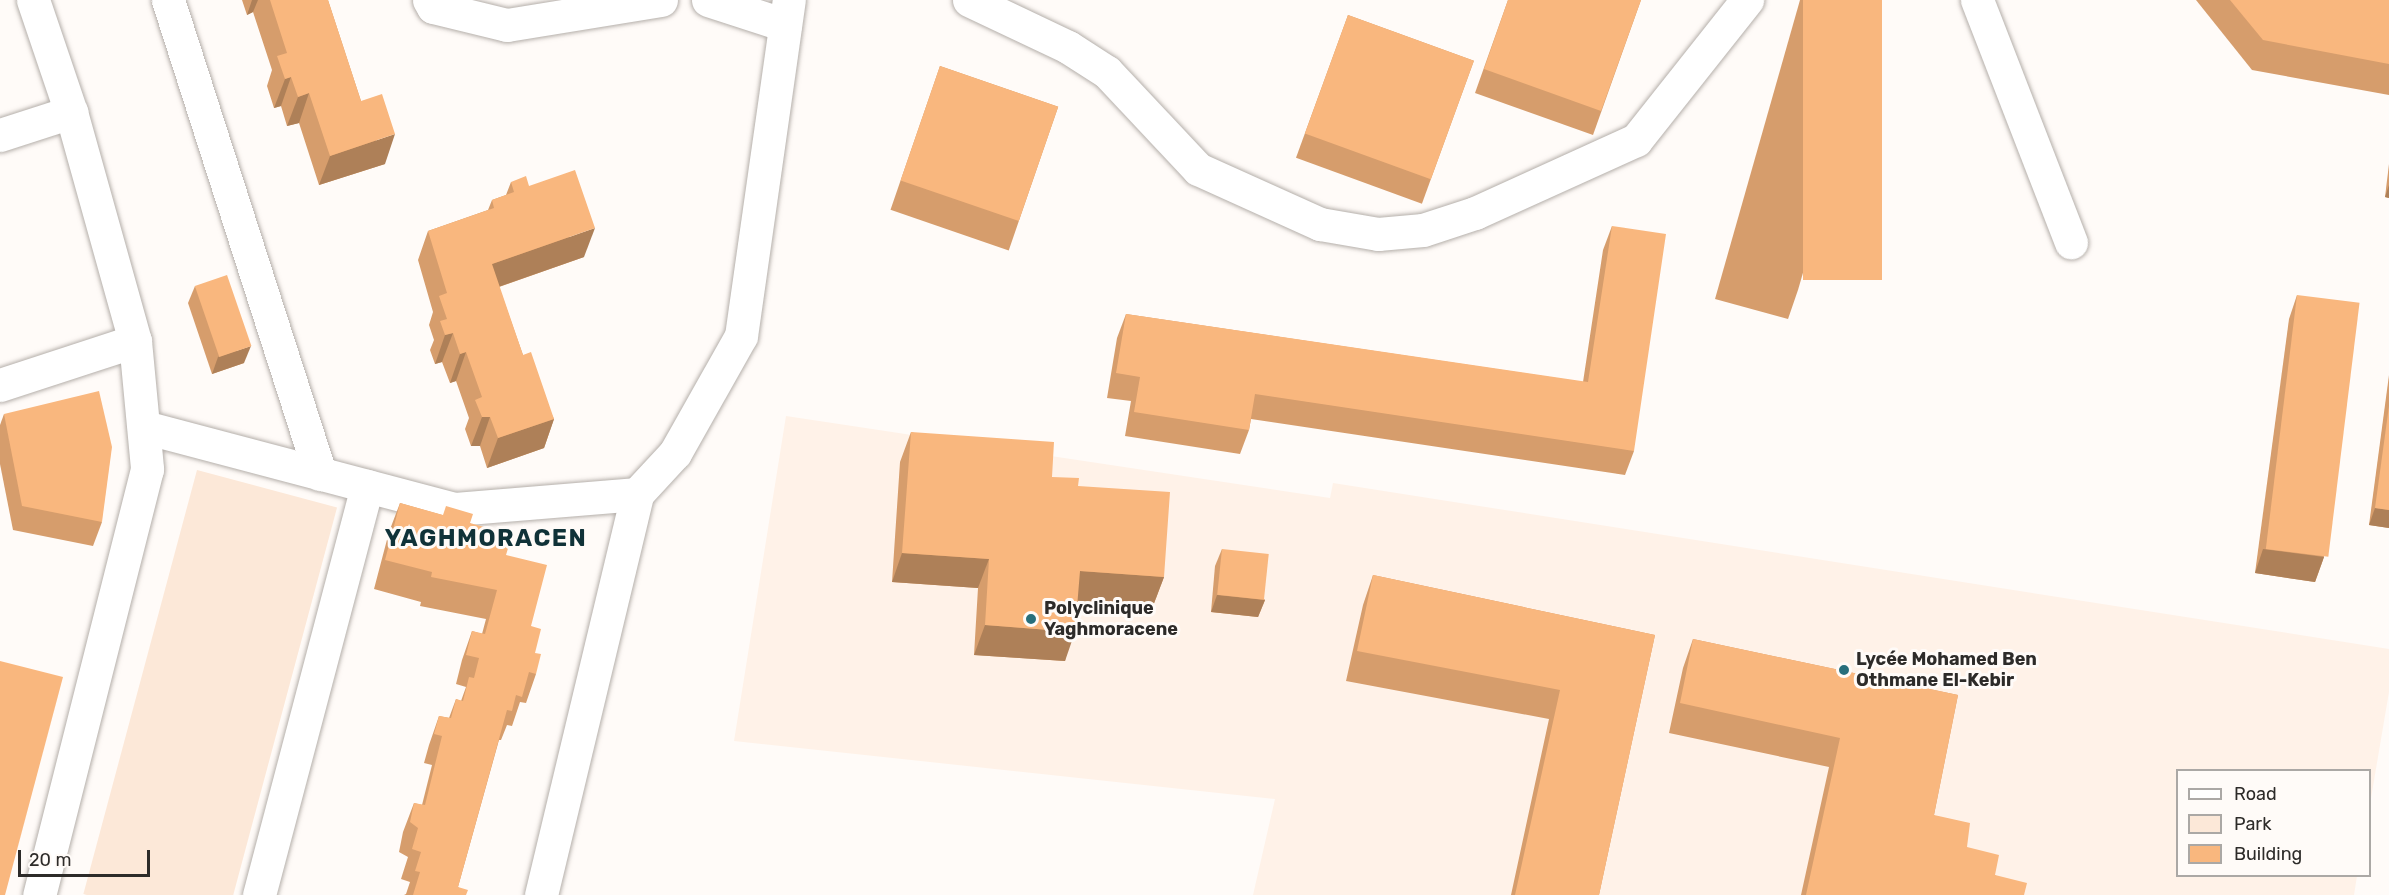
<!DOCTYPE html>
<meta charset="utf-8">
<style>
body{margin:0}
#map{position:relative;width:2389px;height:895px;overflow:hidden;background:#fffbf8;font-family:Rubik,sans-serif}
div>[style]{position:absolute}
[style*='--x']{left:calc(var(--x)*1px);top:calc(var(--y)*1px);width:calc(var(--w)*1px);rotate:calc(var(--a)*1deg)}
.built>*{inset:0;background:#fff2e8}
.green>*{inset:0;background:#fce8d8;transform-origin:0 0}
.roads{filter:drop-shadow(0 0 2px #b5afaa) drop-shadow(0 0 2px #b5afaa)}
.minor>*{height:33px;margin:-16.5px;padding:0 16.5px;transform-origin:16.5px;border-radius:16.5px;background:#fff}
.wall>*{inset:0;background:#d69d6c;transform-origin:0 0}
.shaded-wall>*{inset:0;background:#ae8058}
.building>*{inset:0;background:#f9b77e;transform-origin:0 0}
.dots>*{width:16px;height:16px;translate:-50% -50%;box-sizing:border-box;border:3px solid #fffbf8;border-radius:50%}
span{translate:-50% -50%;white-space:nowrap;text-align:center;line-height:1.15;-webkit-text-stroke:6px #fffbf8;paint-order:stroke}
.poi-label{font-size:18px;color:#2d2b29;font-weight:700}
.left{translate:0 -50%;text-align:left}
.district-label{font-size:24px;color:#103238;font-weight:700;letter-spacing:1.5px}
.legend{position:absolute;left:2176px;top:769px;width:195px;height:108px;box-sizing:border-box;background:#fffbf8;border:2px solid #aba8a5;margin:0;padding:8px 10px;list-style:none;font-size:18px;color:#2d2b29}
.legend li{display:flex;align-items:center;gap:12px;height:30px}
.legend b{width:30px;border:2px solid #aba8a5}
.scale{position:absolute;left:18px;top:850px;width:132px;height:27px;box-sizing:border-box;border:3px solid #2d2b29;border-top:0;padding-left:8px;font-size:18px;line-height:21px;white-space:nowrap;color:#2d2b29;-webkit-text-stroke:4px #fffbf8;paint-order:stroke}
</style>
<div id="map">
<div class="built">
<i style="clip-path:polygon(786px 416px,1330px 498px,1333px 483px,2389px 649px,2389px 692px,2370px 804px,2370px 770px,2178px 770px,2178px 876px,2357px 876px,2354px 895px,1253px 895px,1275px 799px,734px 741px)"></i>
</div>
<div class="green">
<i style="left:197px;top:470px;width:145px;height:439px;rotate:15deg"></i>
</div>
<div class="roads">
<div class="minor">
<i style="--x:33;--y:0;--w:118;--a:71.3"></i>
<i style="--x:71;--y:112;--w:238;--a:74.4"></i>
<i style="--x:135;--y:341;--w:129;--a:84.6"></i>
<i style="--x:147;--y:469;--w:439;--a:104.2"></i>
<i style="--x:168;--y:0;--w:498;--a:72.2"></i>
<i style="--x:429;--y:0;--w:8;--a:60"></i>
<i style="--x:433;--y:7;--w:76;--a:13.7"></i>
<i style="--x:507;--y:25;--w:156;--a:-9.2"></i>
<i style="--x:708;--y:0;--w:81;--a:18"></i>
<i style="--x:969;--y:0;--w:110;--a:25.4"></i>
<i style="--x:1068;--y:47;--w:46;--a:32.7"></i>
<i style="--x:1107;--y:72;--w:133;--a:46.8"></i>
<i style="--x:1198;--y:169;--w:134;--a:24.3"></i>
<i style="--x:1320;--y:224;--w:59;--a:9.8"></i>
<i style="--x:1378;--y:234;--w:45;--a:-5.1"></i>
<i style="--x:1423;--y:230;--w:55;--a:-18.1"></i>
<i style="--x:1475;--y:213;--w:177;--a:-24.4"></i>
<i style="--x:1636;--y:140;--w:179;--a:-51.6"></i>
<i style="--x:1977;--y:0;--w:260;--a:68.8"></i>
<i style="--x:0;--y:135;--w:75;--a:-17.9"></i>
<i style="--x:0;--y:385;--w:142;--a:-18.1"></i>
<i style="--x:144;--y:427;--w:322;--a:14.8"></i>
<i style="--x:455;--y:509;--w:183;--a:-4.7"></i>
<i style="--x:637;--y:494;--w:56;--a:-47.2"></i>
<i style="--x:675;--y:453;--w:134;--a:-60.6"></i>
<i style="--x:741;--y:336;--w:339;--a:-81.9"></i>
<i style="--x:259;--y:895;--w:423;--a:-75.2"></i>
<i style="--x:541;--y:895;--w:412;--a:-76.5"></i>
</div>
</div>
<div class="wall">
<i style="clip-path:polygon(242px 0,328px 0,361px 101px,385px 164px,319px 185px,299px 123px,287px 126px,281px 106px,274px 108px,267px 86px,272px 70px,253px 12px,247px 15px)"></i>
<i style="clip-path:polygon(1508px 0,1641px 0,1593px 135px,1475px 93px)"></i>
<i style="clip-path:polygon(1800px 0,1882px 0,1798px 290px,1788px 319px,1715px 299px)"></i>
<i style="clip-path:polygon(2196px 0,2389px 0,2389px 95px,2252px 70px)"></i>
<i style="left:1348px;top:15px;width:134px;height:152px;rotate:20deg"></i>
<i style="left:940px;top:66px;width:125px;height:152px;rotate:19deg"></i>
<i style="clip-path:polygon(2389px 164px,2389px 198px,2385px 197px)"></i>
<i style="clip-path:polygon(511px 182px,529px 186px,584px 257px,499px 287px,523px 355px,554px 419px,544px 448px,487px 468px,480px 446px,471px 446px,465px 429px,469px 418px,456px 381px,450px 383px,442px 362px,435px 364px,430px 350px,434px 340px,429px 325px,433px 312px,418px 260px,428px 231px,488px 210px,492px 200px,506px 195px)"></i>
<i style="clip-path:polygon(1612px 226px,1634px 451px,1625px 475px,1251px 419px,1249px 430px,1240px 454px,1125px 436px,1131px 401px,1107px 398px,1117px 338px,1126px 314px,1583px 382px,1603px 250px)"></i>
<i style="clip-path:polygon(195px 286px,244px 363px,212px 374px,188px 303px)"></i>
<i style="clip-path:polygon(2297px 295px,2324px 557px,2315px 582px,2255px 573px,2289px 319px)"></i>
<i style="clip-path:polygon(2389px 375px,2389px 528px,2369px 525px)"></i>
<i style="clip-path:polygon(4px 414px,102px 522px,93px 546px,13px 530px,0 464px,0 425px)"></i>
<i style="clip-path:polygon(911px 432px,1078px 486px,1164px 577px,1153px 606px,1078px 601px,1065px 661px,974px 655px,978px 588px,892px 582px,900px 462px)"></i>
<i style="clip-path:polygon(400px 503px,470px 523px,506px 555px,531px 626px,535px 653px,536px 674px,526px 703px,520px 702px,512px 726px,507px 725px,501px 740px,499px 740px,458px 887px,466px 895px,404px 895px,406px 894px,410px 882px,401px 879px,408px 857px,399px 852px,403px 832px,414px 803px,422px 805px,432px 765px,424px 763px,429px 745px,439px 716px,449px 718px,456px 699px,461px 701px,466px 687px,456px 684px,462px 660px,472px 631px,482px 634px,486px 619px,420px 606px,421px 602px,374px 589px,389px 532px)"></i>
<i style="clip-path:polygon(1222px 549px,1265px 600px,1258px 617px,1211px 612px,1215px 566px)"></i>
<i style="clip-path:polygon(1373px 575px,1655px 635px,1599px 895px,1511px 895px,1549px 719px,1346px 681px,1363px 605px)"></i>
<i style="clip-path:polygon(1693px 639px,1958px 695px,1934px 815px,1995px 875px,2024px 895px,1801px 895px,1829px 767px,1669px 733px,1683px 668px)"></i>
</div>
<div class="shaded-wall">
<i style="clip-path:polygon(252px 0,258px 0,253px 12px,247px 15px)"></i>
<i style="clip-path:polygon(291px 77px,281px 106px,274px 108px,285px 79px)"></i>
<i style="clip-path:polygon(309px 93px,299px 123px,287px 126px,298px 97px)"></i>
<i style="clip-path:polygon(395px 134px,385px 164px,319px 185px,330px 156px)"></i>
<i style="clip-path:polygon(2389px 185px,2389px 198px,2385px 197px)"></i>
<i style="clip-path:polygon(595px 228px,584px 257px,481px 293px,492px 264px)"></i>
<i style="clip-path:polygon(453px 333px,442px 362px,435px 364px,445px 335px)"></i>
<i style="clip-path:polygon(251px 346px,244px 363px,212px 374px,218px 357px)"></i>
<i style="clip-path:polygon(466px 352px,456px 381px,450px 383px,460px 354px)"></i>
<i style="clip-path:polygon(482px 417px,490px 417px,480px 446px,471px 446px)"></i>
<i style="clip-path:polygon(554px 419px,544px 448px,487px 468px,498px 438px)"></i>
<i style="clip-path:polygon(2375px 508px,2389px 510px,2389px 528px,2369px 525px)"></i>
<i style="clip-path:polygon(2263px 549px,2324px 557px,2315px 582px,2255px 573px)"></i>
<i style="clip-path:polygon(902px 553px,989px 559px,978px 588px,892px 582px)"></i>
<i style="clip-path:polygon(1080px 571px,1164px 577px,1153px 606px,1069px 600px)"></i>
<i style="clip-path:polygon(1217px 595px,1265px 600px,1258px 617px,1211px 612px)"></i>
<i style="clip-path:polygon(985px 625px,1075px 632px,1065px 661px,974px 655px)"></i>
</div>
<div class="building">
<i style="clip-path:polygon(270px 0,328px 0,361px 101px,382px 94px,395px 134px,330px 156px,309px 93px,298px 97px,291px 77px,285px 79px,277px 56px,287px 53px)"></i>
<i style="clip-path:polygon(1508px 0,1641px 0,1601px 111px,1484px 69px)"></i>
<i style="left:1803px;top:0;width:79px;height:280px"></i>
<i style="clip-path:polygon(2230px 0,2389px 0,2389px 64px,2263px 40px)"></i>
<i style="left:1348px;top:15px;width:134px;height:126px;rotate:20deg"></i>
<i style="left:940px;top:66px;width:125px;height:121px;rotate:19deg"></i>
<i style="clip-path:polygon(575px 170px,595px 228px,492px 264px,523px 355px,531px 352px,554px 419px,498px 438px,490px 417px,482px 417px,475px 400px,482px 397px,466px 352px,460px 354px,453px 333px,445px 335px,440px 321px,447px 319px,439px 296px,447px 293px,428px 231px,494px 208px,492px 200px,514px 192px,511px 182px,526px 176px,529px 186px)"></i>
<i style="clip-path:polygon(1612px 226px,1666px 234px,1634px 451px,1255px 394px,1249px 430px,1134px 412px,1140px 377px,1116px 373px,1126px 314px,1588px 382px)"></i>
<i style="left:227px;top:275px;width:75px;height:34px;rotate:71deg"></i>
<i style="left:2297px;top:295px;width:63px;height:256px;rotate:7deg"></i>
<i style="clip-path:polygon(99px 391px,112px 447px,102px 522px,22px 506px,4px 414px)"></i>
<i style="clip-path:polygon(2389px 406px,2389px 510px,2375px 508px)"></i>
<i style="clip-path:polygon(911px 432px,1054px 442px,1052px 477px,1079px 478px,1078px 486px,1170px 492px,1164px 577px,1080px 571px,1075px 632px,985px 625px,989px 559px,902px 553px)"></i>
<i style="clip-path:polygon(400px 503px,443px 515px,446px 506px,473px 514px,470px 523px,491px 529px,488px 539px,509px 545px,506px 555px,547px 565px,531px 626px,541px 629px,535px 653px,541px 654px,536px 674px,529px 672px,522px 697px,516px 695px,512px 711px,507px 710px,458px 887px,468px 890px,466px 895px,413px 895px,420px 872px,415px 871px,421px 852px,412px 849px,418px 828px,410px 822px,414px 803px,425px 805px,442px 736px,434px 734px,439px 716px,451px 718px,456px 699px,463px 701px,469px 677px,474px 678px,479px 658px,466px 655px,472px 631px,485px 634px,497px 590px,431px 577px,432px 572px,385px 560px)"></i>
<i style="left:1222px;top:549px;width:47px;height:46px;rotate:6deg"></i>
<i style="clip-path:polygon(1373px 575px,1655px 635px,1599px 895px,1515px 895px,1560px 690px,1357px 651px)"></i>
<i style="clip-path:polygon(1693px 639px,1958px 695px,1934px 815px,1970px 823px,1967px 847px,1999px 855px,1995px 875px,2027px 883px,2024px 895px,1806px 895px,1840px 738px,1680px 703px)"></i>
<i style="clip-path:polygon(0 661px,63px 677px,5px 895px,0 895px)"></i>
</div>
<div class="dots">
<i style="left:1031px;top:619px;background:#286f7c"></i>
<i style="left:1844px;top:670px;background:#286f7c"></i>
</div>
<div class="poi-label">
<span class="left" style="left:1044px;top:619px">Polyclinique<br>Yaghmoracene</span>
<span class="left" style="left:1856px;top:670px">Lycée Mohamed Ben<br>Othmane El-Kebir</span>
</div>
<div class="district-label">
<span style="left:486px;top:539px">YAGHMORACEN</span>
</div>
<ul class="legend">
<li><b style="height:8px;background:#fff"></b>Road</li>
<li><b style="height:16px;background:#fce8d8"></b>Park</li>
<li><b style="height:16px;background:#f9b77e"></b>Building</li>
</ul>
<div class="scale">20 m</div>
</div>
